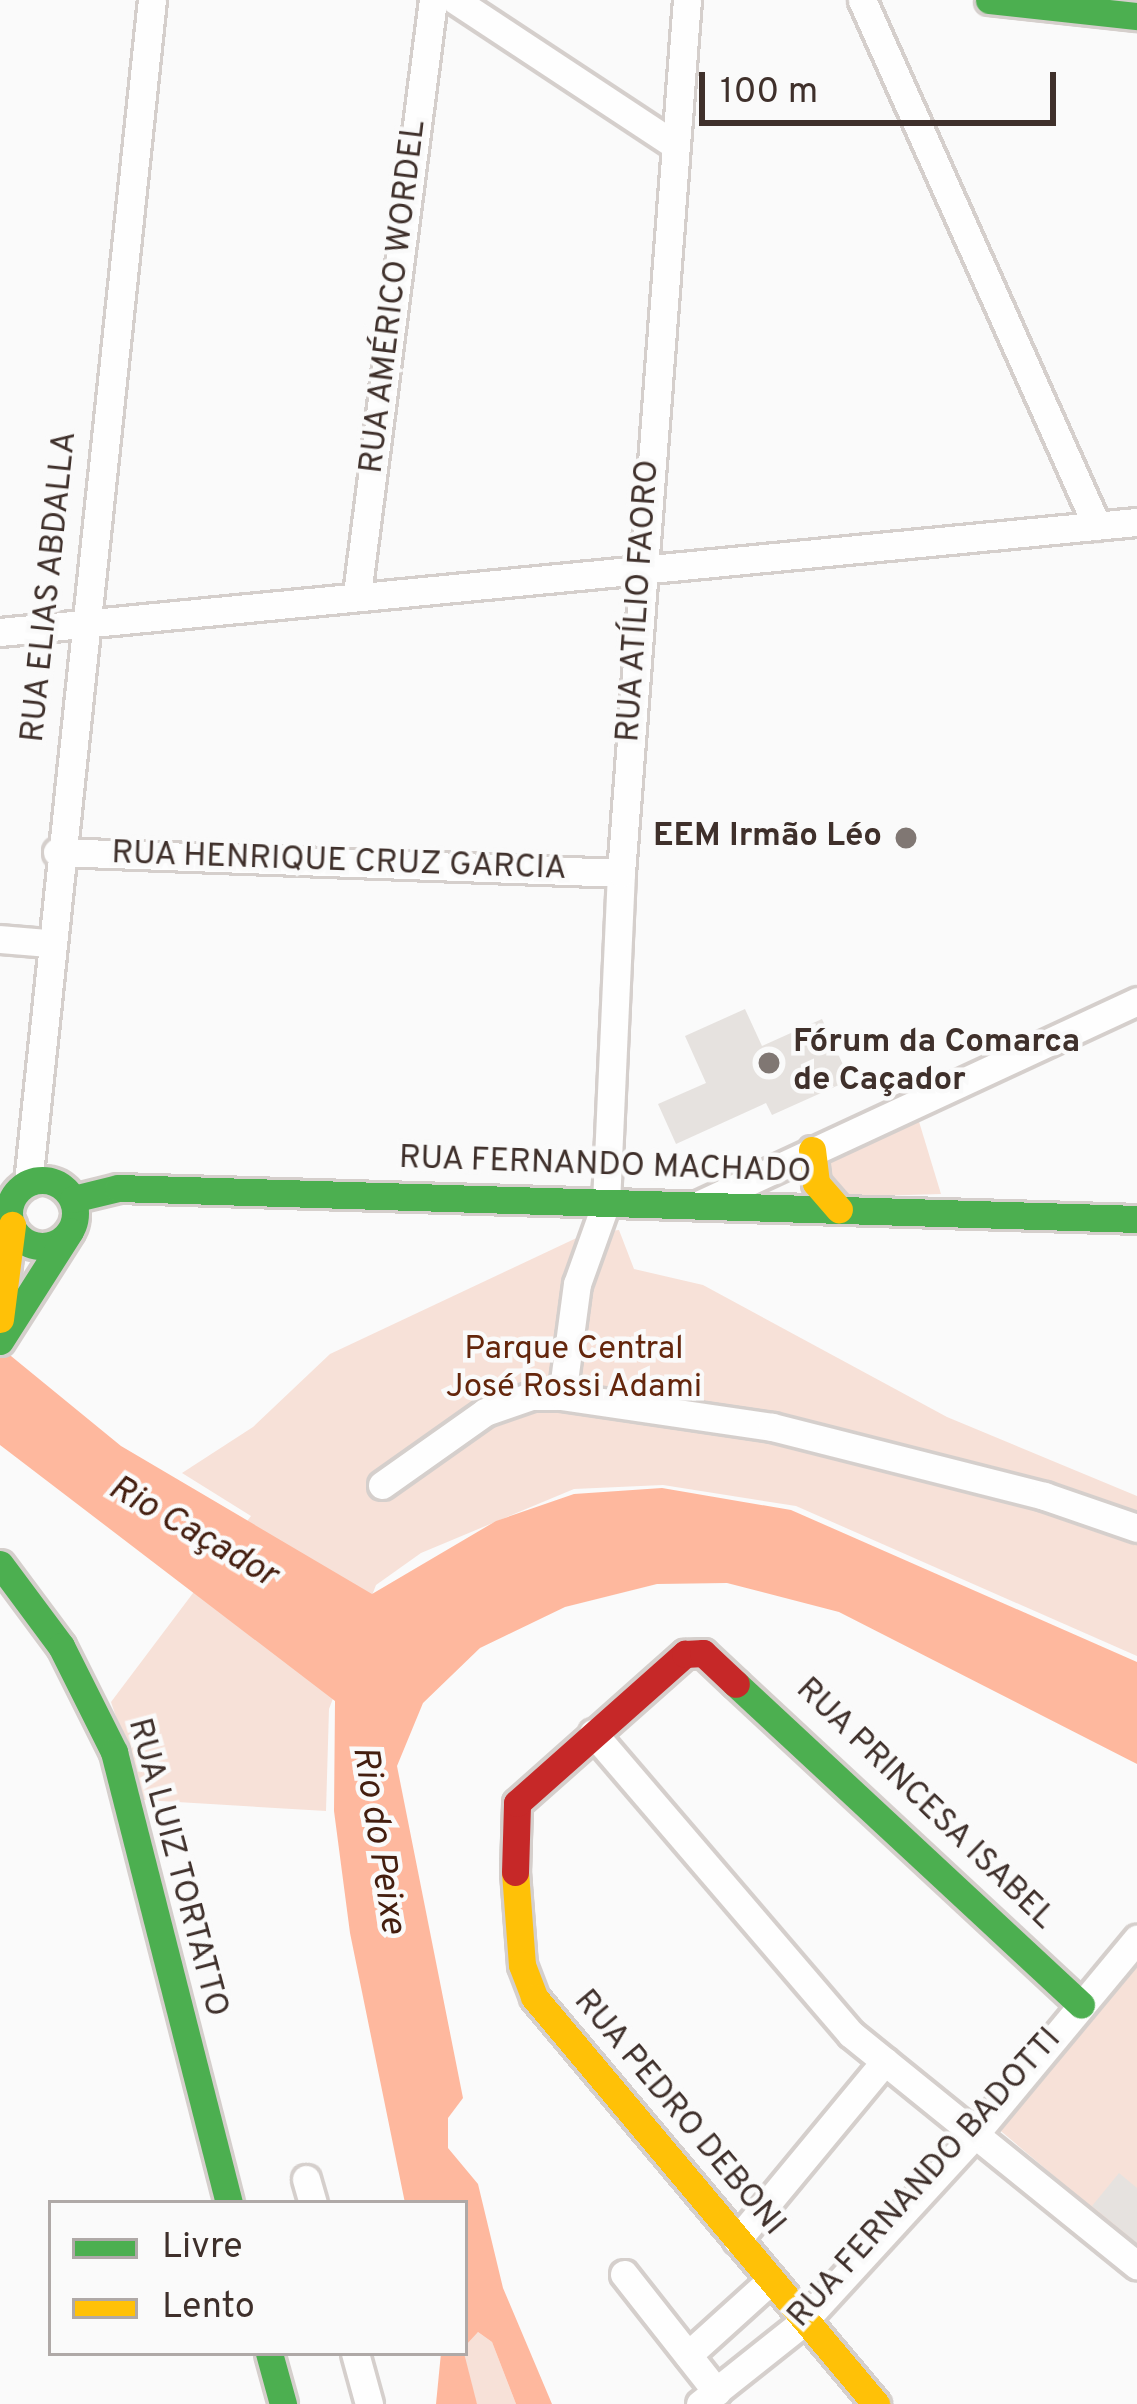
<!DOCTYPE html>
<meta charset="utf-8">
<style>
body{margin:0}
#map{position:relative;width:1137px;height:2404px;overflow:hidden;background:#fafafa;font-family:Overpass,sans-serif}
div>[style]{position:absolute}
.green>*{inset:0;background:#f7e1d8}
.water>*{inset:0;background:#feb89e}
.building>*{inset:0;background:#e6e2df}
.roads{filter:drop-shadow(3px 0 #d5cfcc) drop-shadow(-3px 0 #d5cfcc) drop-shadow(0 3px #d5cfcc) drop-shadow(0 -3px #d5cfcc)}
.street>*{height:27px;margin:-13.5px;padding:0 13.5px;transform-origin:13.5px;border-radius:13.5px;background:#fefefe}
.fast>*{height:27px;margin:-13.5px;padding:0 13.5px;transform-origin:13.5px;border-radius:13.5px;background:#4caf50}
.fast>.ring{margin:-13.5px;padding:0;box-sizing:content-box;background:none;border:27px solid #4caf50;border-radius:50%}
.slow>*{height:27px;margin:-13.5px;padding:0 13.5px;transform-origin:13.5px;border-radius:13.5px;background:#ffc107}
.jam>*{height:27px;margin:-13.5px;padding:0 13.5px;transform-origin:13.5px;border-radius:13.5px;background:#c62828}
.dots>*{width:33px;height:33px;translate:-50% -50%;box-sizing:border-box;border:6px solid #fafafa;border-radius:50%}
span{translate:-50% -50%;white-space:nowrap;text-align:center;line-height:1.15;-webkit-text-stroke:9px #fafafa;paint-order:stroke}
.street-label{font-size:33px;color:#3f302b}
.poi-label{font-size:33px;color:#3f302b;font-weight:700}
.right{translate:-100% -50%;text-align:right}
.left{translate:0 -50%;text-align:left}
.park-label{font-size:33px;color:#64260c}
.water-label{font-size:36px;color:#441e0f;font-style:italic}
.legend{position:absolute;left:48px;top:2200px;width:420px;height:156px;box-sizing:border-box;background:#fafafa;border:3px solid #afa9a7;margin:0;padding:15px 21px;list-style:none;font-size:36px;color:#3f302b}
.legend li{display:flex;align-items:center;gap:24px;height:60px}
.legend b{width:60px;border:3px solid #afa9a7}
.scale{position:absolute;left:699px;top:72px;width:357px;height:54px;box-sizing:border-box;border:6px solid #3f302b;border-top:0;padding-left:15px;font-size:36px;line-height:42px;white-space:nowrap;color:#3f302b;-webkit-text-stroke:9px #fafafa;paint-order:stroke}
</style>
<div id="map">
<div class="green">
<i style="clip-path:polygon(917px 1115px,941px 1194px,844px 1197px,823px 1187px,830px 1152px)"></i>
<i style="clip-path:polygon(619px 1230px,634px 1269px,703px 1285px,947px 1417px,1137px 1496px,1137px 1656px,796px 1506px,663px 1485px,574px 1489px,421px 1553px,376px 1585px,329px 1709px,326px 1811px,144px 1800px,111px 1702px,251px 1516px,182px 1473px,253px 1427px,330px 1354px,585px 1234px)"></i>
<i style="clip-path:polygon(1137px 1963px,1137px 2246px,996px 2127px)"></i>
<i style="clip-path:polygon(478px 2332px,492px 2342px,516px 2404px,477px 2404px,462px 2363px,466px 2338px)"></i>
</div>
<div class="water">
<i style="clip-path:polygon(0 1347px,121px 1446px,372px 1594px,496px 1521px,574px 1494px,662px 1488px,791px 1510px,1137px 1662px,1137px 1764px,839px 1612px,727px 1583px,657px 1584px,565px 1607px,480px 1648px,423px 1703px,397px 1766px,463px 2098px,448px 2118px,448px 2148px,478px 2184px,503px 2288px,552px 2404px,516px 2404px,492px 2342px,478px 2332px,465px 2346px,465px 2203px,405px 2203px,350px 1933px,334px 1811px,335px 1701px,0 1445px)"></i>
<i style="clip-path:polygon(441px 2353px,464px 2353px,477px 2404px,436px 2404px)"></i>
</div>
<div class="building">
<i style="clip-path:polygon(745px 1009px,762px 1046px,822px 1019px,850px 1080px,772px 1115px,766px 1103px,676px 1144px,658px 1104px,706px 1083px,685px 1036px)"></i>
<i style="clip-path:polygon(1119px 2173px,1137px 2188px,1137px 2243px,1092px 2206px)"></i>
</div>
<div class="roads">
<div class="street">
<i style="left:455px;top:0;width:263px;rotate:33.4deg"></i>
<i style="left:862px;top:0;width:576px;rotate:65.93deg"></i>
<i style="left:357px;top:594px;width:599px;rotate:-82.71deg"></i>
<i style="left:0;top:632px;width:1142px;rotate:-5.53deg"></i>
<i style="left:57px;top:852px;width:564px;rotate:2.13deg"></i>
<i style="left:0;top:939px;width:48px;rotate:4.8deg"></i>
<i style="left:28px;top:1183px;width:1189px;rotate:-84.02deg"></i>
<i style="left:700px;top:1204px;width:482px;rotate:-24.9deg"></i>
<i style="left:562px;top:1396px;width:113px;rotate:-82.4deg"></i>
<i style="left:577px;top:1284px;width:86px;rotate:-70.3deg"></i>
<i style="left:606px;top:1203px;width:330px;rotate:-87.4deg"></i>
<i style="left:621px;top:873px;width:875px;rotate:-85.68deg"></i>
<i style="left:382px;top:1485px;width:126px;rotate:-35.3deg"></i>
<i style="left:485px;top:1412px;width:49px;rotate:-19.2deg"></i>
<i style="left:531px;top:1396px;width:31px"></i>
<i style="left:562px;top:1396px;width:212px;rotate:8.4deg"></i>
<i style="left:772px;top:1427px;width:281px;rotate:14.2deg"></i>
<i style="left:1044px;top:1496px;width:98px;rotate:19deg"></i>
<i style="left:593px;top:1733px;width:396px;rotate:49.4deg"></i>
<i style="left:851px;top:2034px;width:368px;rotate:39deg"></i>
<i style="left:306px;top:2179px;width:25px;rotate:74deg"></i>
<i style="left:737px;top:2240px;width:232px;rotate:-50.4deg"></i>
<i style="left:624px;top:2274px;width:150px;rotate:51.8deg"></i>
<i style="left:355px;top:2353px;width:53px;rotate:74.6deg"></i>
<i style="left:688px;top:2355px;width:110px;rotate:-42.1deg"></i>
<i style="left:700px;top:2404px;width:132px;rotate:-38.5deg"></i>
<i style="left:803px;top:2322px;width:255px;rotate:-47.5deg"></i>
<i style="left:975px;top:2134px;width:254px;rotate:-50.3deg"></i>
</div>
<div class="fast">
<i style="left:989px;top:0;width:149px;rotate:6.2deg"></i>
<i class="ring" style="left:9px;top:1180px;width:39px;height:39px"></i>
<i style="left:73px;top:1199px;width:46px;rotate:-13.7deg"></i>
<i style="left:118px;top:1188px;width:1019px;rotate:1.74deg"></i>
<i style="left:0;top:1341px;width:130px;rotate:-57.5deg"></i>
<i style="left:0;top:1564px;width:102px;rotate:53.4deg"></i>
<i style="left:61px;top:1646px;width:119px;rotate:63.4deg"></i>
<i style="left:114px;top:1752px;width:465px;rotate:75.7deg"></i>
<i style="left:736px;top:1684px;width:471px;rotate:42.9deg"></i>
<i style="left:269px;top:2353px;width:53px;rotate:74.6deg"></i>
</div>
<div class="slow">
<i style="left:812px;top:1150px;width:33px;rotate:83deg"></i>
<i style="left:816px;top:1183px;width:35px;rotate:49deg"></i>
<i style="left:0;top:1319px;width:95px;rotate:-82.7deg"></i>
<i style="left:515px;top:1872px;width:93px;rotate:85.7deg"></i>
<i style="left:522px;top:1965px;width:34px;rotate:69deg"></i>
<i style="left:534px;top:1997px;width:532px;rotate:49.96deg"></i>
</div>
<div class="jam">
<i style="left:515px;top:1872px;width:69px;rotate:-88.3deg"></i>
<i style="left:517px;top:1803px;width:225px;rotate:-41.6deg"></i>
<i style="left:685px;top:1654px;width:18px;rotate:-3deg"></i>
<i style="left:703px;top:1653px;width:45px;rotate:43.2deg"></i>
</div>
</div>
<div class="dots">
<i style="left:906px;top:838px;background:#807773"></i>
<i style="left:769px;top:1063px;background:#807773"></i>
</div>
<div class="street-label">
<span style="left:395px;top:297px;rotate:-83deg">RUA AMÉRICO WORDEL</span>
<span style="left:51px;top:587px;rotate:-84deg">RUA ELIAS ABDALLA</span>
<span style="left:640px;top:601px;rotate:-86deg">RUA ATÍLIO FAORO</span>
<span style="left:339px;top:863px;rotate:2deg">RUA HENRIQUE CRUZ GARCIA</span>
<span style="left:605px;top:1167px;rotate:2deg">RUA FERNANDO MACHADO</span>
<span style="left:924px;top:1805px;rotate:44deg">RUA PRINCESA ISABEL</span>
<span style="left:176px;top:1868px;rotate:75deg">RUA LUIZ TORTATTO</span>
<span style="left:678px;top:2114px;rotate:50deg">RUA PEDRO DEBONI</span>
<span style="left:926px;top:2179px;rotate:-48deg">RUA FERNANDO BADOTTI</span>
</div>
<div class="poi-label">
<span class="right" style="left:882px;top:838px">EEM Irmão Léo</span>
<span class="left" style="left:793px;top:1063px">Fórum da Comarca<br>de Caçador</span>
</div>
<div class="park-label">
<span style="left:574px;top:1370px">Parque Central<br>José Rossi Adami</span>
</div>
<div class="water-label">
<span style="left:192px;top:1533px;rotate:30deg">Rio Caçador</span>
<span style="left:377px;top:1840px;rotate:81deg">Rio do Peixe</span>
</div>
<ul class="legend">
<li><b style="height:15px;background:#4caf50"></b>Livre</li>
<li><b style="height:15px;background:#ffc107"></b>Lento</li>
</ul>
<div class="scale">100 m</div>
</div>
